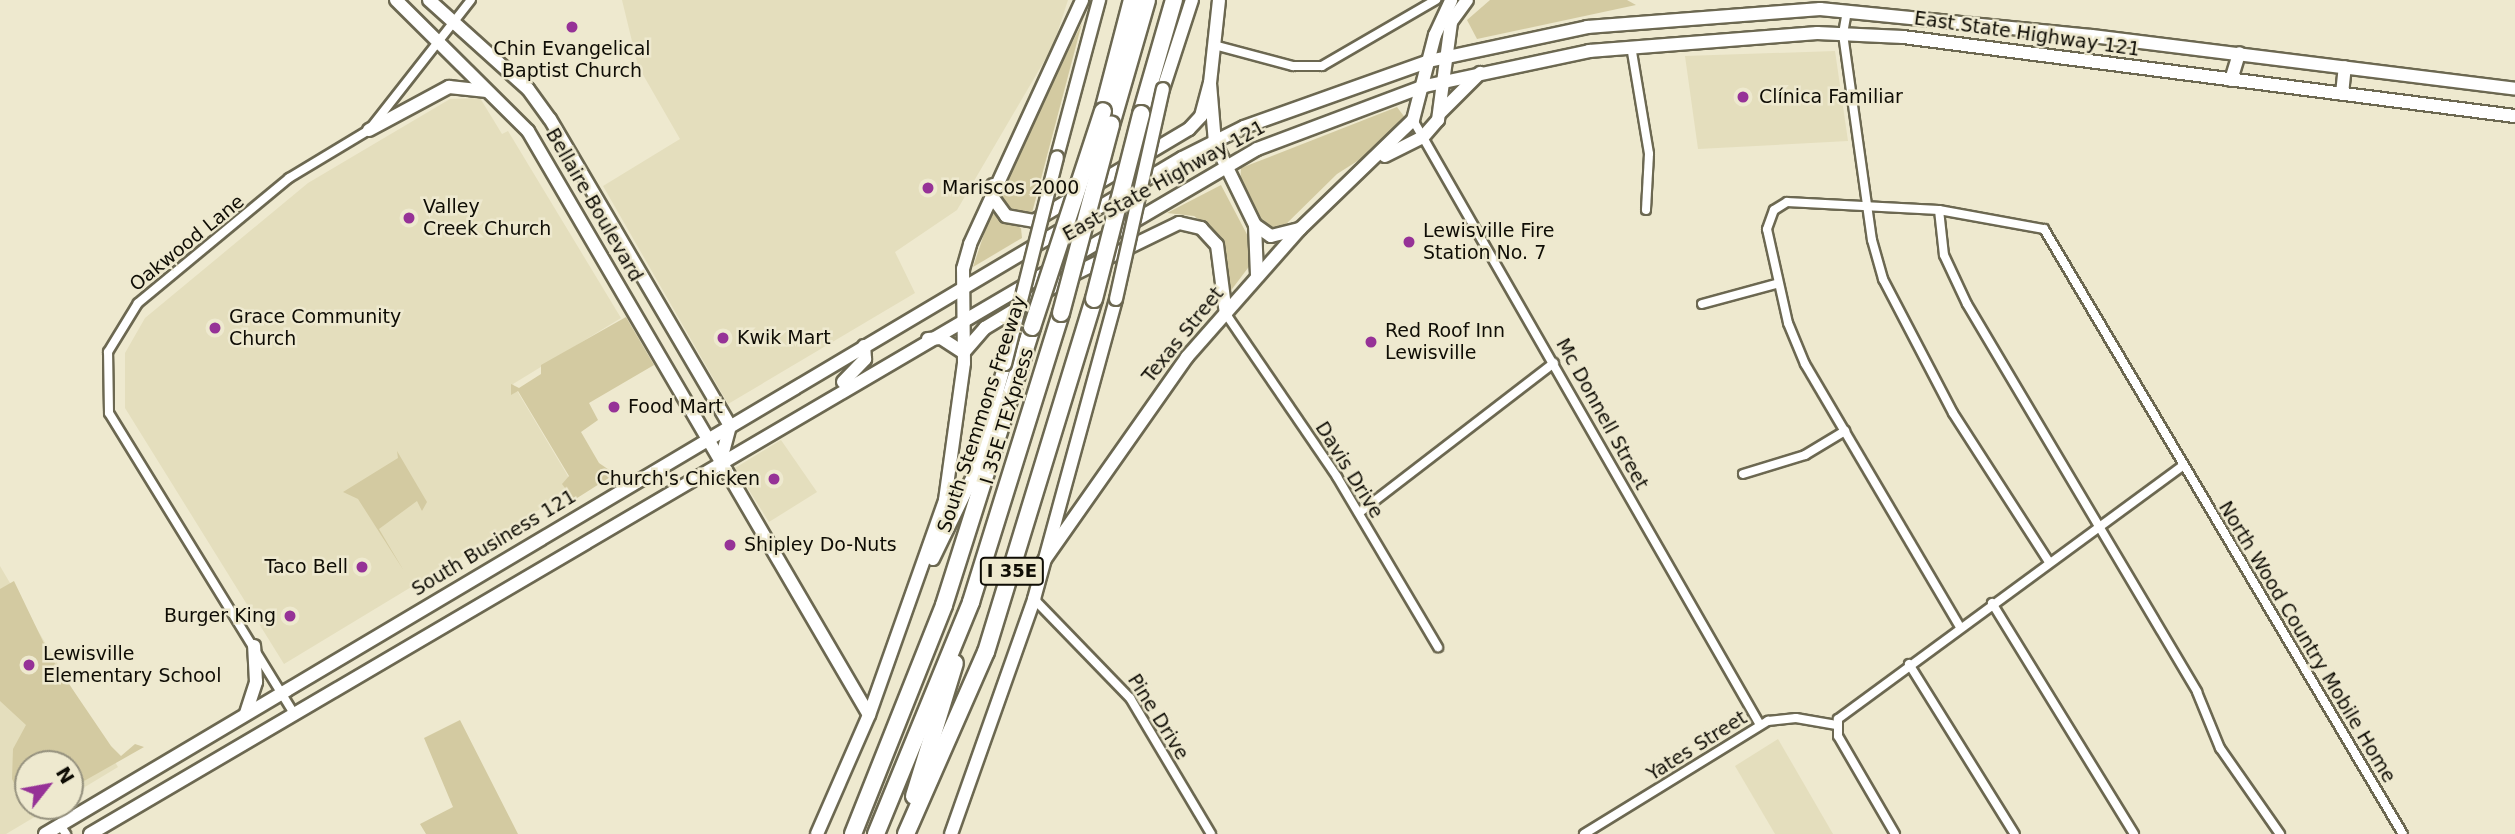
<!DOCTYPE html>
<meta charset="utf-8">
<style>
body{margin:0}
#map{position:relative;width:2515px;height:834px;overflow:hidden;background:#eee9cf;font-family:"DejaVu Sans",sans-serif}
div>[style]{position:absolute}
.built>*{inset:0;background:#e4debd}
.green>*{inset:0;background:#d3caa1}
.roads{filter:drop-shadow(2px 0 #6c6851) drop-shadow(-2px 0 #6c6851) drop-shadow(0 2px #6c6851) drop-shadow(0 -2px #6c6851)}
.street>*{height:8px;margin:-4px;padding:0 4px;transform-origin:4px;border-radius:4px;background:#fff}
.secondary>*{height:12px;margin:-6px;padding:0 6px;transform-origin:6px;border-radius:6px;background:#fff}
.primary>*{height:12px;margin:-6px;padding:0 6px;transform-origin:6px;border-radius:6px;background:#fff}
.highway>*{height:16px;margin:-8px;padding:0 8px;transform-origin:8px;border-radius:8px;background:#fff}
.bridges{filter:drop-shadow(2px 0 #6c6851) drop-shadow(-2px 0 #6c6851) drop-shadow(0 2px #6c6851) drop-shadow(0 -2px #6c6851)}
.secondary-bridge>*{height:12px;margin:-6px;padding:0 6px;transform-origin:6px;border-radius:6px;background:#fff}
.highway-bridge>*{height:16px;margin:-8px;padding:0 8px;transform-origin:8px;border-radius:8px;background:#fff}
.dots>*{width:19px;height:19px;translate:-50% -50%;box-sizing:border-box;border:4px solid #eee9cf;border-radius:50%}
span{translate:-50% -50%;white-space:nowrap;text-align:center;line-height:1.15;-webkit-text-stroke:5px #eee9cf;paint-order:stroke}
.shield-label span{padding:2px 5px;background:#eee9cf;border:2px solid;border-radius:5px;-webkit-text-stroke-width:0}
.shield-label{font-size:18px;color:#0f0d05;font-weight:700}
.street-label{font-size:19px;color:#0f0d05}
.poi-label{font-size:19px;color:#0f0d05}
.left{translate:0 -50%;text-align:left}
.right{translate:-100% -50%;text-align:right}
.north{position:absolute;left:14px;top:750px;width:70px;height:70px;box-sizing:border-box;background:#eee9cf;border:2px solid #95917e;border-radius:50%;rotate:59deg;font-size:19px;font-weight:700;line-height:28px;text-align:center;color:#0f0d05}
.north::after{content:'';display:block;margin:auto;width:24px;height:32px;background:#963297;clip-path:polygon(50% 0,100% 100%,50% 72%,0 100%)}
</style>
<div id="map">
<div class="built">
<i style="clip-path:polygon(622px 0,1068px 0,1053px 46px,957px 210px,895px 252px,915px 293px,728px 404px,603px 186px,680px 139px,638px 66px)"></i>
<i style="clip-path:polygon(1835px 51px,1848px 141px,1698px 149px,1685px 56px)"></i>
<i style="clip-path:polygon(480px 98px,502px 134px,508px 131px,621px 318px,513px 384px,575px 488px,284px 664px,125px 408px,125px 353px,145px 318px,308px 183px,450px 99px)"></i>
<i style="clip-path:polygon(781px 440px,817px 492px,769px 522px,735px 468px)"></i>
<i style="clip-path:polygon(0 566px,118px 767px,70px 796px,70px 764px,28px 764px,28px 806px,53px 806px,6px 834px,0 834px)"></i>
<i style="clip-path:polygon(1778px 739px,1833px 834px,1775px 834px,1735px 766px)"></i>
</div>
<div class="green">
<i style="clip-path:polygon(1490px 0,1627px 0,1636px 5px,1477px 39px,1467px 20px)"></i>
<i style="clip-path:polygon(1082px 23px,1032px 213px,1019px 216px,1005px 210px,997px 195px)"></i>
<i style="clip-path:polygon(1397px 107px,1406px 119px,1389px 141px,1337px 174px,1279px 231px,1265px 229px,1240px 190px,1241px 168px)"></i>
<i style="clip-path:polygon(1221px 185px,1251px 242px,1251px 264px,1229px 293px,1213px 230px,1194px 216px,1167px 213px)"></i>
<i style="clip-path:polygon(991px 213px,1021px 228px,1022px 238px,973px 267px)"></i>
<i style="clip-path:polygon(626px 317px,654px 365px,589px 403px,598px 420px,581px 432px,599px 463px,615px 474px,574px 500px,562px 484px,569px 476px,518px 391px,511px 395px,511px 384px,519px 388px,541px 374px,541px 365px)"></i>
<i style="clip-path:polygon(397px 451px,427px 502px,422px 511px,417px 501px,379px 529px,404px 571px,358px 499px,343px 492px,398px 458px)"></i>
<i style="clip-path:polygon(14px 581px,50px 656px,111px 746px,121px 756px,135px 744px,144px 747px,70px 789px,70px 764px,28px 764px,28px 806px,36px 806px,29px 812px,12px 779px,13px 749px,26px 725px,0 701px,0 589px)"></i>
<i style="clip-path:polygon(460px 720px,518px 834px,426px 834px,420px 824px,453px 807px,424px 738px)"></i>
</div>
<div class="roads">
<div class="street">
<i style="left:1847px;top:11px;width:23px;rotate:100deg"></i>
<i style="left:1843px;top:34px;width:208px;rotate:82deg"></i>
<i style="left:1872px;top:240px;width:41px;rotate:74.2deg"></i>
<i style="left:1883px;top:279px;width:151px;rotate:62.4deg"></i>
<i style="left:1953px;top:413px;width:177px;rotate:57.2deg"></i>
<i style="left:1214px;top:45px;width:82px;rotate:14.9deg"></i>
<i style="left:1293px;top:66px;width:29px"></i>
<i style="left:1322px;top:66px;width:132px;rotate:-30.1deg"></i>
<i style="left:1631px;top:46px;width:109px;rotate:80.5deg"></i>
<i style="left:1649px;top:154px;width:56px;rotate:93.1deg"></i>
<i style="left:1413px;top:120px;width:697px;rotate:60.16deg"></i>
<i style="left:1939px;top:210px;width:45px;rotate:83.7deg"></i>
<i style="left:1944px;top:255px;width:54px;rotate:64.9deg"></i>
<i style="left:1967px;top:304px;width:451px;rotate:59.3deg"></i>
<i style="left:2197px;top:692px;width:61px;rotate:67.7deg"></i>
<i style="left:2220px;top:748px;width:105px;rotate:55.1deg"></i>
<i style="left:1702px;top:304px;width:77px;rotate:-15.1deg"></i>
<i style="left:1226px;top:314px;width:197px;rotate:55.7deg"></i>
<i style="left:1337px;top:477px;width:198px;rotate:59.3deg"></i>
<i style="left:1743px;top:474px;width:65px;rotate:-17deg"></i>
<i style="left:1805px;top:455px;width:47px;rotate:-31deg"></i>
<i style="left:1359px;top:513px;width:246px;rotate:-37.6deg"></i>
<i style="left:1034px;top:599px;width:138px;rotate:45.9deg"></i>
<i style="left:1130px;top:698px;width:158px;rotate:59.2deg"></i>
<i style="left:1992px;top:603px;width:271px;rotate:58.4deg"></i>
<i style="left:1960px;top:627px;width:305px;rotate:-120.5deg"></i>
<i style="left:1805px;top:364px;width:44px;rotate:-112.5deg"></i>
<i style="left:1788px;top:323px;width:96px;rotate:-102.6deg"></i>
<i style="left:1767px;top:229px;width:20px;rotate:-70deg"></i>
<i style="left:1774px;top:210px;width:15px;rotate:-32deg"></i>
<i style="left:1787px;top:202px;width:152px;rotate:3deg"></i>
<i style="left:1939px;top:210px;width:107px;rotate:10.3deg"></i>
<i style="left:2044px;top:229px;width:703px;rotate:59.32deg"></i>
<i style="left:1909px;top:664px;width:200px;rotate:58.1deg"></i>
<i style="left:293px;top:712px;width:351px;rotate:-121.6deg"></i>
<i style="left:109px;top:413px;width:61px;rotate:-90.9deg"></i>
<i style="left:108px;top:352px;width:57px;rotate:-58.5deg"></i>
<i style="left:138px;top:303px;width:196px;rotate:-39.6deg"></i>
<i style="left:289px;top:178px;width:93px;rotate:-31deg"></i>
<i style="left:369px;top:130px;width:165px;rotate:-51.9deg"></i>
<i style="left:60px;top:825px;width:11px;rotate:56deg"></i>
<i style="left:1584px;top:834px;width:216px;rotate:-31.6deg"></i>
<i style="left:1768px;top:721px;width:28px;rotate:-6deg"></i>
<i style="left:1796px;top:718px;width:41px;rotate:9.9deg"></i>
<i style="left:1895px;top:834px;width:113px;rotate:-120.2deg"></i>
<i style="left:1838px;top:736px;width:17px;rotate:-90deg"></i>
<i style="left:1838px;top:719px;width:428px;rotate:-36.3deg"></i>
</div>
<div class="secondary">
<i style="left:396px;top:0;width:186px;rotate:44.8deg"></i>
<i style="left:528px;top:131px;width:676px;rotate:59.72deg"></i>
<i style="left:429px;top:0;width:133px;rotate:42deg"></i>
<i style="left:528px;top:89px;width:37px;rotate:54deg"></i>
<i style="left:550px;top:119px;width:356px;rotate:59.6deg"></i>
<i style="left:730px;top:426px;width:34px;rotate:105deg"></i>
<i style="left:1163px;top:89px;width:94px;rotate:-72deg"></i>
<i style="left:369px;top:130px;width:91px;rotate:-28.3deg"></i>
<i style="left:449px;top:87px;width:38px;rotate:6deg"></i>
<i style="left:1215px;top:143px;width:60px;rotate:-94.8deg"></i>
<i style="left:1210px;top:83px;width:83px;rotate:-83.8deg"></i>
<i style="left:1385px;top:156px;width:42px;rotate:-26.6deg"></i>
<i style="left:1423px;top:137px;width:23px;rotate:-49deg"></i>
<i style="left:1438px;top:120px;width:99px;rotate:-82.4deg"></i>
<i style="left:1451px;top:22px;width:27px;rotate:-54deg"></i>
<i style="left:1057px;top:157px;width:163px;rotate:-75deg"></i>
<i style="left:993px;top:185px;width:13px;rotate:90deg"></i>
<i style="left:993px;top:198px;width:22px;rotate:54deg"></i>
<i style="left:1006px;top:216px;width:28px;rotate:10deg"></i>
<i style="left:1034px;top:221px;width:180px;rotate:-30.7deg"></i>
<i style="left:1189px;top:129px;width:18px;rotate:-47deg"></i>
<i style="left:1201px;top:116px;width:34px;rotate:-75deg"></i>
<i style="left:964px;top:352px;width:32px;rotate:-49deg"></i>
<i style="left:985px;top:328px;width:104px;rotate:-31.2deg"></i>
<i style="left:1074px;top:274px;width:117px;rotate:-25.9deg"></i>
<i style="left:1179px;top:223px;width:23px;rotate:13deg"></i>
<i style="left:1201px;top:228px;width:23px;rotate:47deg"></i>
<i style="left:1217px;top:245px;width:70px;rotate:82.6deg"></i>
<i style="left:933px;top:559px;width:94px;rotate:-64.2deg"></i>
<i style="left:974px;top:474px;width:114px;rotate:-74.3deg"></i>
<i style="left:1043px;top:562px;width:251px;rotate:-54.9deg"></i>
<i style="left:1187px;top:357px;width:171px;rotate:-48.6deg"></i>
<i style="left:1300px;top:229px;width:157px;rotate:-44deg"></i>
<i style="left:1413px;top:120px;width:88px;rotate:-75.5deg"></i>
<i style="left:1435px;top:35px;width:38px;rotate:-65deg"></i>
<i style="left:817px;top:834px;width:130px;rotate:-66.4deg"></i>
<i style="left:869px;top:715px;width:228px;rotate:-70.5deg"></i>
<i style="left:945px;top:500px;width:138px;rotate:-82.1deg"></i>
<i style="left:964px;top:363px;width:94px;rotate:-90.6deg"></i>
<i style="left:963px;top:269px;width:26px;rotate:-74deg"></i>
<i style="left:970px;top:244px;width:268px;rotate:-65.3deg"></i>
<i style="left:951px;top:834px;width:249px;rotate:-70.5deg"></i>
<i style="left:1034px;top:599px;width:311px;rotate:-74.7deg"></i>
</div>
<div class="primary">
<i style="left:2231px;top:80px;width:28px;rotate:-73deg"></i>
<i style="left:2342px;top:94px;width:27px;rotate:-84deg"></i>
<i style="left:1440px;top:113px;width:57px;rotate:-45deg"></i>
<i style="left:1215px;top:143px;width:91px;rotate:64deg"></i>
<i style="left:1255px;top:225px;width:50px;rotate:87.7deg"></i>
<i style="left:1255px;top:225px;width:19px;rotate:35deg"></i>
<i style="left:1271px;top:236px;width:30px;rotate:-14deg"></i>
<i style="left:928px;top:339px;width:13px;rotate:-4deg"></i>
<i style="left:941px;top:338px;width:27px;rotate:33deg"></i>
<i style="left:843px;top:382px;width:32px;rotate:-46deg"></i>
<i style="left:865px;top:359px;width:13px;rotate:-94deg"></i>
<i style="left:246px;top:713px;width:33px;rotate:-72deg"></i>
<i style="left:256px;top:682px;width:36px;rotate:-93deg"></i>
<i style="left:45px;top:834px;width:1323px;rotate:-30.73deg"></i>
<i style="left:1182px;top:158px;width:69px;rotate:-26.6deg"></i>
<i style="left:1244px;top:127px;width:196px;rotate:-19.6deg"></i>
<i style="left:1429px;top:61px;width:162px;rotate:-12.1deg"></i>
<i style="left:1587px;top:27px;width:234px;rotate:-4.4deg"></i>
<i style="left:1820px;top:9px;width:273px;rotate:5.7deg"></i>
<i style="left:2092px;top:36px;width:426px;rotate:7.1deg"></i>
<i style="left:90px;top:834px;width:1353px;rotate:-30.41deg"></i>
<i style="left:1257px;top:149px;width:179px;rotate:-20.6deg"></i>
<i style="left:1425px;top:86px;width:168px;rotate:-12deg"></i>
<i style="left:1589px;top:51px;width:229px;rotate:-4.5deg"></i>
<i style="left:1817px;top:33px;width:86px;rotate:2.7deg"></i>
<i style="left:1903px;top:37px;width:617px;rotate:7.36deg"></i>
</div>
<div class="highway">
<i style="left:1103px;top:111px;width:115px;rotate:-75.4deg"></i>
<i style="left:1141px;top:114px;width:119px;rotate:-73.9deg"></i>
<i style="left:1111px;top:125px;width:130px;rotate:-73.9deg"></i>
<i style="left:914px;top:796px;width:139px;rotate:-72.9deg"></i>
<i style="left:853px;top:834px;width:246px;rotate:-68.3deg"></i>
<i style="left:944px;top:605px;width:292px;rotate:-72.4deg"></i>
<i style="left:876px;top:834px;width:251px;rotate:-67.7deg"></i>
<i style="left:971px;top:602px;width:303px;rotate:-72.7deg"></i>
<i style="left:906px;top:834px;width:199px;rotate:-66.3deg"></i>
<i style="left:986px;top:652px;width:369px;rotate:-73deg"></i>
</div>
</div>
<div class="bridges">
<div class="secondary-bridge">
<i style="left:1116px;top:299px;width:215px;rotate:-77.4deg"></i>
<i style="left:1005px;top:364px;width:213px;rotate:-75.9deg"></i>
</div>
<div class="highway-bridge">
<i style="left:1094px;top:299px;width:191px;rotate:-75.7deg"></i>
<i style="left:1061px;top:313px;width:195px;rotate:-75.1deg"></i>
<i style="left:1032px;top:327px;width:227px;rotate:-71.8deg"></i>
</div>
</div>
<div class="dots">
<i style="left:572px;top:27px;background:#963297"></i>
<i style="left:1743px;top:97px;background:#963297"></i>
<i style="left:928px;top:188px;background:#963297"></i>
<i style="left:409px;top:218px;background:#963297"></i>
<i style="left:1409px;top:242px;background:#963297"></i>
<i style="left:215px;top:328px;background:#963297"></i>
<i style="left:723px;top:338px;background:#963297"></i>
<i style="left:1371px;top:342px;background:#963297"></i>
<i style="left:614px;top:407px;background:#963297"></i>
<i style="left:774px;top:479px;background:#963297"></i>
<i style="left:730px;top:545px;background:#963297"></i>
<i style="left:362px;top:567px;background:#963297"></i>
<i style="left:290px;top:616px;background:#963297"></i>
<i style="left:29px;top:665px;background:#963297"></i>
</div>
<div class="shield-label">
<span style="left:1012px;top:571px">I 35E</span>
</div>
<div class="street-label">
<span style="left:2027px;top:34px;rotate:8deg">East State Highway 121</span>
<span style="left:1164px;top:181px;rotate:-29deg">East State Highway 121</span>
<span style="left:594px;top:205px;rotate:60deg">Bellaire Boulevard</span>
<span style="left:187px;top:243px;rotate:-39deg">Oakwood Lane</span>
<span style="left:1183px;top:335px;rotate:-51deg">Texas Street</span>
<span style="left:982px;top:414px;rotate:-72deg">South Stemmons Freeway</span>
<span style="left:1602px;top:414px;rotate:61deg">Mc Donnell Street</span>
<span style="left:1007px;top:416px;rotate:-73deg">I 35E TEXpress</span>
<span style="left:1349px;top:470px;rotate:58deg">Davis Drive</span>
<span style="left:494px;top:543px;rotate:-31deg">South Business 121</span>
<span style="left:2307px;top:642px;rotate:59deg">North Wood Country Mobile Home</span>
<span style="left:1158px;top:717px;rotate:58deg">Pine Drive</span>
<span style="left:1697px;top:746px;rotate:-32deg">Yates Street</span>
</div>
<div class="poi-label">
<span style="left:572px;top:60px">Chin Evangelical<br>Baptist Church</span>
<span class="left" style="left:1759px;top:97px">Clínica Familiar</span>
<span class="left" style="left:942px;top:188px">Mariscos 2000</span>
<span class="left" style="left:423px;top:218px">Valley<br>Creek Church</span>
<span class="left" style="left:1423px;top:242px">Lewisville Fire<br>Station No. 7</span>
<span class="left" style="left:229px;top:328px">Grace Community<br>Church</span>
<span class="left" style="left:1385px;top:342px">Red Roof Inn<br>Lewisville</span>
<span class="left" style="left:737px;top:338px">Kwik Mart</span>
<span class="left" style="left:628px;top:407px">Food Mart</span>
<span class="right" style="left:760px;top:479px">Church's Chicken</span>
<span class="left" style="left:744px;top:545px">Shipley Do-Nuts</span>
<span class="right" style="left:348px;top:567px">Taco Bell</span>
<span class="right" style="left:276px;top:616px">Burger King</span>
<span class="left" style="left:43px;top:665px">Lewisville<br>Elementary School</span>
</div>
<div class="north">N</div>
</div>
